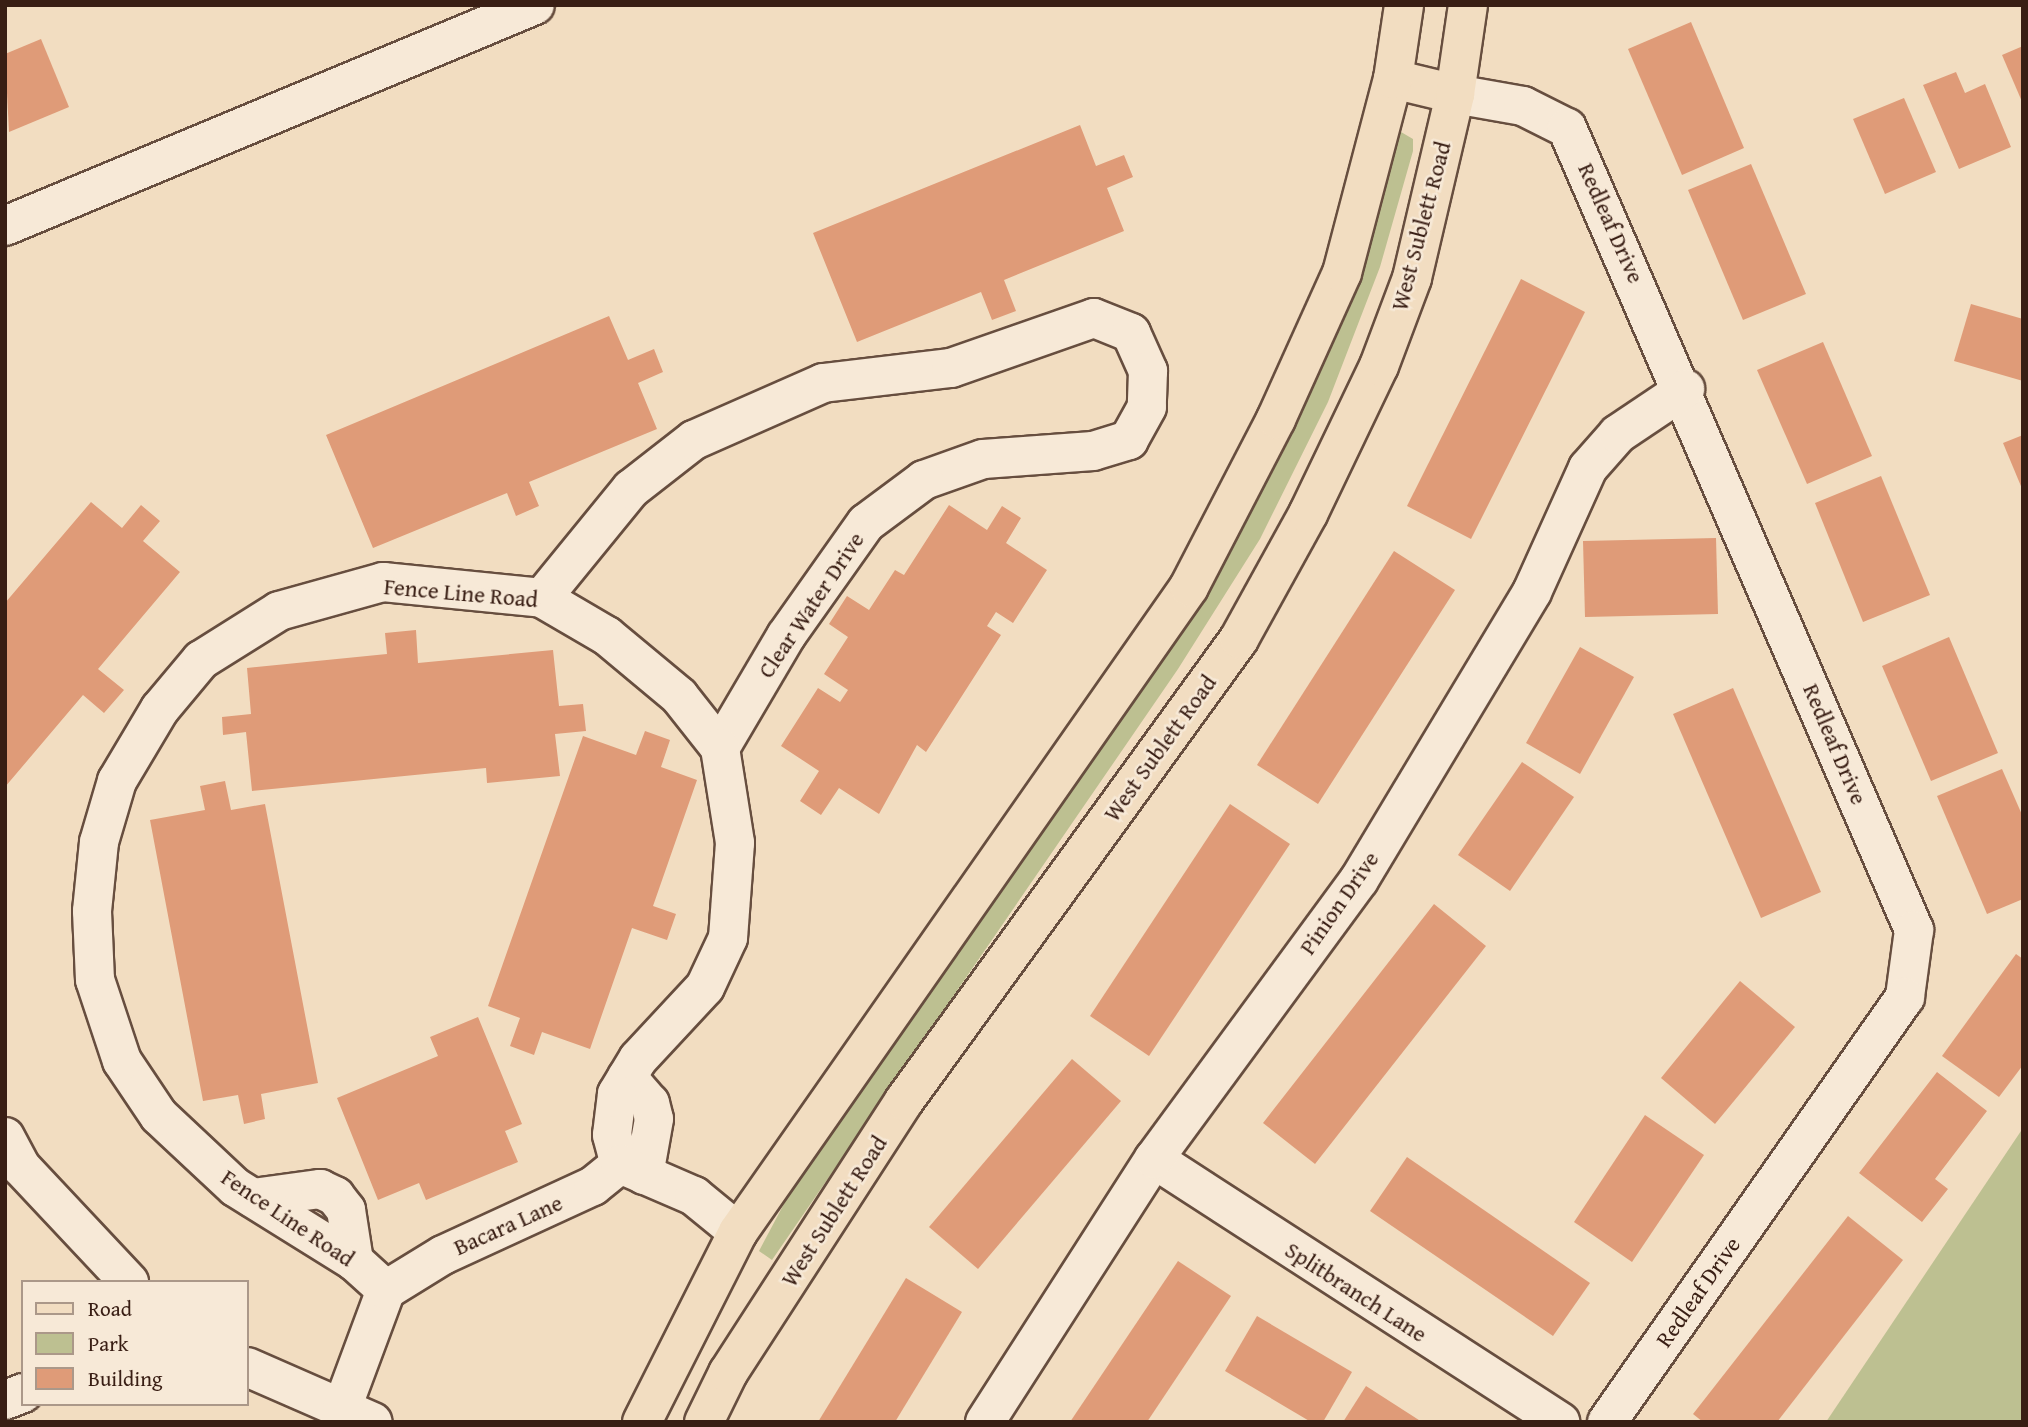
<!DOCTYPE html>
<style>
body{margin:0}
#map{position:relative;width:2028px;height:1427px;overflow:hidden;background:#f2ddc1;font-family:"Gentium Book Plus",serif}
div>[style]{position:absolute}
.green>*{inset:0;background:#bdc091}
.building>*{inset:0;background:#df9b78}
.roads{filter:drop-shadow(2px 0 #674e3f) drop-shadow(-2px 0 #674e3f) drop-shadow(0 2px #674e3f) drop-shadow(0 -2px #674e3f)}
.minor>*{height:38px;margin:-19px;padding:0 19px;transform-origin:19px;border-radius:19px;background:#f7e9d7}
.major>*{height:38px;margin:-19px;padding:0 19px;transform-origin:19px;border-radius:19px;background:#f2ddc1}
span{translate:-50% -50%;white-space:nowrap;text-align:center;line-height:1.15;-webkit-text-stroke:5px #f7e9d7;paint-order:stroke}
.street-label{font-size:23px;color:#391e14}
.frame{position:absolute;inset:0;border:7px solid #391e14;pointer-events:none}
.legend{position:absolute;left:21px;top:1280px;width:228px;height:126px;box-sizing:border-box;background:#f7e9d7;border:2px solid #ab9889;margin:0;padding:9px 12px;list-style:none;font-size:21px;color:#391e14}
.legend li{display:flex;align-items:center;gap:14px;height:35px}
.legend b{width:35px;border:2px solid #ab9889}
</style>
<div id="map">
<div class="green">
<i style="clip-path:polygon(1401px 132px,1413px 139px,1413px 151px,1380px 267px,1328px 402px,1260px 539px,1178px 669px,772px 1260px,759px 1251px,810px 1155px,1154px 652px,1391px 139px)"></i>
<i style="clip-path:polygon(2023px 1128px,2023px 1422px,1826px 1422px)"></i>
</div>
<div class="building">
<i style="clip-path:polygon(1691px 22px,1744px 148px,1682px 175px,1628px 49px)"></i>
<i style="clip-path:polygon(41px 39px,69px 107px,9px 132px,5px 54px)"></i>
<i style="clip-path:polygon(2023px 46px,2023px 104px,2002px 55px)"></i>
<i style="clip-path:polygon(1956px 72px,1965px 93px,1985px 84px,2011px 147px,1959px 169px,1923px 85px)"></i>
<i style="clip-path:polygon(1904px 98px,1936px 172px,1885px 194px,1853px 119px)"></i>
<i style="clip-path:polygon(1080px 125px,1096px 166px,1124px 155px,1133px 177px,1107px 188px,1124px 231px,1004px 280px,1016px 311px,992px 320px,981px 292px,857px 342px,813px 233px)"></i>
<i style="clip-path:polygon(1751px 164px,1806px 294px,1743px 320px,1688px 190px)"></i>
<i style="clip-path:polygon(1521px 279px,1585px 312px,1471px 539px,1407px 506px)"></i>
<i style="clip-path:polygon(1971px 304px,2023px 319px,2023px 381px,1954px 361px)"></i>
<i style="clip-path:polygon(609px 316px,628px 360px,654px 349px,663px 372px,638px 383px,657px 429px,529px 482px,539px 506px,516px 516px,507px 493px,373px 548px,326px 435px)"></i>
<i style="clip-path:polygon(1823px 342px,1872px 456px,1807px 484px,1757px 370px)"></i>
<i style="clip-path:polygon(2023px 435px,2023px 491px,2003px 443px)"></i>
<i style="clip-path:polygon(1881px 476px,1930px 595px,1863px 622px,1815px 503px)"></i>
<i style="clip-path:polygon(91px 502px,122px 528px,141px 505px,160px 521px,143px 541px,180px 572px,98px 669px,124px 690px,104px 713px,83px 695px,5px 787px,5px 603px)"></i>
<i style="clip-path:polygon(949px 505px,987px 530px,1002px 506px,1021px 518px,1006px 543px,1047px 570px,1013px 623px,996px 612px,987px 626px,1001px 635px,926px 752px,917px 745px,879px 814px,839px 788px,821px 815px,800px 801px,819px 771px,781px 746px,818px 688px,840px 702px,848px 690px,824px 674px,848px 637px,829px 624px,847px 596px,869px 610px,895px 570px,904px 575px)"></i>
<i style="clip-path:polygon(1716px 538px,1718px 614px,1585px 617px,1583px 541px)"></i>
<i style="clip-path:polygon(1394px 551px,1455px 590px,1318px 804px,1257px 765px)"></i>
<i style="clip-path:polygon(416px 630px,418px 663px,553px 650px,559px 706px,583px 704px,586px 731px,555px 734px,560px 776px,487px 783px,486px 768px,252px 791px,246px 732px,223px 735px,222px 717px,251px 714px,247px 668px,387px 654px,385px 633px)"></i>
<i style="clip-path:polygon(1949px 637px,1998px 753px,1931px 781px,1882px 666px)"></i>
<i style="clip-path:polygon(1580px 647px,1634px 677px,1580px 774px,1526px 743px)"></i>
<i style="clip-path:polygon(1733px 688px,1821px 892px,1761px 918px,1673px 714px)"></i>
<i style="clip-path:polygon(645px 731px,670px 740px,661px 767px,697px 780px,653px 906px,676px 914px,667px 940px,632px 928px,590px 1049px,542px 1032px,534px 1055px,510px 1046px,520px 1018px,488px 1006px,583px 736px,636px 755px)"></i>
<i style="clip-path:polygon(1522px 762px,1574px 797px,1510px 891px,1458px 855px)"></i>
<i style="clip-path:polygon(2002px 769px,2023px 817px,2023px 899px,1987px 914px,1937px 796px)"></i>
<i style="clip-path:polygon(225px 781px,231px 810px,265px 804px,318px 1083px,261px 1094px,265px 1119px,244px 1124px,238px 1095px,203px 1101px,150px 820px,205px 810px,200px 786px)"></i>
<i style="clip-path:polygon(1230px 804px,1290px 844px,1149px 1056px,1090px 1016px)"></i>
<i style="clip-path:polygon(1434px 904px,1486px 946px,1315px 1164px,1263px 1123px)"></i>
<i style="clip-path:polygon(2016px 954px,2023px 959px,2023px 1065px,1999px 1097px,1942px 1056px)"></i>
<i style="clip-path:polygon(1740px 981px,1795px 1027px,1715px 1124px,1661px 1078px)"></i>
<i style="clip-path:polygon(478px 1017px,522px 1124px,505px 1131px,518px 1162px,426px 1200px,419px 1183px,378px 1200px,337px 1098px,438px 1056px,430px 1037px)"></i>
<i style="clip-path:polygon(1072px 1059px,1121px 1101px,978px 1269px,929px 1227px)"></i>
<i style="clip-path:polygon(1937px 1072px,1987px 1111px,1935px 1179px,1948px 1189px,1922px 1222px,1859px 1173px)"></i>
<i style="clip-path:polygon(1645px 1115px,1704px 1155px,1632px 1262px,1574px 1222px)"></i>
<i style="clip-path:polygon(1407px 1157px,1590px 1283px,1553px 1336px,1370px 1211px)"></i>
<i style="clip-path:polygon(1848px 1216px,1903px 1260px,1777px 1422px,1703px 1422px,1693px 1414px)"></i>
<i style="clip-path:polygon(1178px 1261px,1231px 1296px,1147px 1422px,1070px 1422px)"></i>
<i style="clip-path:polygon(906px 1278px,962px 1312px,895px 1422px,818px 1422px)"></i>
<i style="clip-path:polygon(1257px 1316px,1352px 1372px,1323px 1422px,1311px 1422px,1225px 1371px)"></i>
<i style="clip-path:polygon(1366px 1386px,1422px 1422px,1343px 1422px)"></i>
</div>
<div class="roads">
<div class="minor">
<i style="left:1455px;top:94px;width:69px;rotate:10deg"></i>
<i style="left:1523px;top:106px;width:49px;rotate:26.6deg"></i>
<i style="left:1567px;top:128px;width:874px;rotate:66.6deg"></i>
<i style="left:1914px;top:930px;width:68px;rotate:97.7deg"></i>
<i style="left:1905px;top:997px;width:519px;rotate:125.04deg"></i>
<i style="left:5px;top:226px;width:574px;rotate:-22.64deg"></i>
<i style="left:542px;top:598px;width:141px;rotate:-50.8deg"></i>
<i style="left:631px;top:489px;width:80px;rotate:-37.9deg"></i>
<i style="left:694px;top:440px;width:141px;rotate:-23.8deg"></i>
<i style="left:823px;top:383px;width:129px;rotate:-6.7deg"></i>
<i style="left:951px;top:368px;width:151px;rotate:-19.3deg"></i>
<i style="left:1094px;top:318px;width:40px;rotate:22deg"></i>
<i style="left:1131px;top:333px;width:42px;rotate:65.9deg"></i>
<i style="left:1148px;top:371px;width:36px;rotate:92deg"></i>
<i style="left:1147px;top:407px;width:38px;rotate:119deg"></i>
<i style="left:1129px;top:440px;width:38px;rotate:163deg"></i>
<i style="left:1093px;top:451px;width:110px;rotate:175.8deg"></i>
<i style="left:983px;top:459px;width:63px;rotate:160.4deg"></i>
<i style="left:924px;top:480px;width:72px;rotate:143.4deg"></i>
<i style="left:866px;top:523px;width:138px;rotate:125.3deg"></i>
<i style="left:786px;top:636px;width:130px;rotate:120.5deg"></i>
<i style="left:627px;top:1077px;width:35px;rotate:49deg"></i>
<i style="left:650px;top:1103px;width:16px;rotate:76deg"></i>
<i style="left:654px;top:1119px;width:57px;rotate:100.1deg"></i>
<i style="left:5px;top:1137px;width:34px;rotate:62deg"></i>
<i style="left:21px;top:1167px;width:158px;rotate:46.8deg"></i>
<i style="left:1154px;top:1159px;width:484px;rotate:32.9deg"></i>
<i style="left:253px;top:1198px;width:68px;rotate:-7.7deg"></i>
<i style="left:320px;top:1189px;width:17px;rotate:25deg"></i>
<i style="left:335px;top:1196px;width:18px;rotate:52deg"></i>
<i style="left:346px;top:1210px;width:52px;rotate:81.1deg"></i>
<i style="left:386px;top:1290px;width:43px;rotate:-137.8deg"></i>
<i style="left:354px;top:1261px;width:140px;rotate:-148.1deg"></i>
<i style="left:235px;top:1187px;width:104px;rotate:-136.9deg"></i>
<i style="left:159px;top:1116px;width:66px;rotate:-123.9deg"></i>
<i style="left:122px;top:1061px;width:85px;rotate:-108.4deg"></i>
<i style="left:95px;top:980px;width:69px;rotate:-92.5deg"></i>
<i style="left:92px;top:911px;width:69px;rotate:-84.2deg"></i>
<i style="left:99px;top:842px;width:64px;rotate:-73.6deg"></i>
<i style="left:117px;top:781px;width:84px;rotate:-59.2deg"></i>
<i style="left:160px;top:709px;width:64px;rotate:-50.1deg"></i>
<i style="left:201px;top:660px;width:92px;rotate:-32.1deg"></i>
<i style="left:279px;top:611px;width:108px;rotate:-15.6deg"></i>
<i style="left:383px;top:582px;width:160px;rotate:5.7deg"></i>
<i style="left:542px;top:598px;width:75px;rotate:30.3deg"></i>
<i style="left:607px;top:636px;width:94px;rotate:39.8deg"></i>
<i style="left:679px;top:696px;width:66px;rotate:51.7deg"></i>
<i style="left:720px;top:748px;width:96px;rotate:81deg"></i>
<i style="left:735px;top:843px;width:95px;rotate:94.2deg"></i>
<i style="left:728px;top:938px;width:54px;rotate:115.1deg"></i>
<i style="left:705px;top:987px;width:98px;rotate:132.9deg"></i>
<i style="left:638px;top:1059px;width:41px;rotate:121deg"></i>
<i style="left:617px;top:1094px;width:41px;rotate:97deg"></i>
<i style="left:612px;top:1135px;width:30px;rotate:75deg"></i>
<i style="left:247px;top:1367px;width:137px;rotate:23.6deg"></i>
<i style="left:5px;top:1400px;width:19px;rotate:-21deg"></i>
<i style="left:342px;top:1408px;width:126px;rotate:-69.6deg"></i>
<i style="left:386px;top:1290px;width:67px;rotate:-31.6deg"></i>
<i style="left:443px;top:1255px;width:165px;rotate:-24.7deg"></i>
<i style="left:593px;top:1186px;width:35px;rotate:-39deg"></i>
<i style="left:620px;top:1164px;width:81px;rotate:23.4deg"></i>
<i style="left:694px;top:1196px;width:57px;rotate:39.3deg"></i>
<i style="left:985px;top:1422px;width:313px;rotate:-57.3deg"></i>
<i style="left:1154px;top:1159px;width:346px;rotate:-53.7deg"></i>
<i style="left:1359px;top:880px;width:336px;rotate:-59deg"></i>
<i style="left:1532px;top:592px;width:136px;rotate:-65.7deg"></i>
<i style="left:1588px;top:468px;width:45px;rotate:-48.6deg"></i>
<i style="left:1618px;top:434px;width:81px;rotate:-33.9deg"></i>
</div>
<div class="major">
<i style="left:1393px;top:79px;width:64px;rotate:13.6deg"></i>
<i style="left:642px;top:1422px;width:213px;rotate:-63.2deg"></i>
<i style="left:738px;top:1232px;width:787px;rotate:-55.04deg"></i>
<i style="left:1189px;top:587px;width:189px;rotate:-62.6deg"></i>
<i style="left:1276px;top:419px;width:160px;rotate:-65.7deg"></i>
<i style="left:1342px;top:273px;width:201px;rotate:-75.3deg"></i>
<i style="left:1393px;top:79px;width:75px;rotate:-81.5deg"></i>
<i style="left:704px;top:1422px;width:55px;rotate:-63.9deg"></i>
<i style="left:728px;top:1373px;width:324px;rotate:-57.1deg"></i>
<i style="left:904px;top:1101px;width:571px;rotate:-54.05deg"></i>
<i style="left:1239px;top:639px;width:143px;rotate:-61.1deg"></i>
<i style="left:1308px;top:514px;width:164px;rotate:-64.4deg"></i>
<i style="left:1379px;top:366px;width:94px;rotate:-69.4deg"></i>
<i style="left:1412px;top:278px;width:189px;rotate:-76.8deg"></i>
<i style="left:1455px;top:94px;width:90px;rotate:-81.7deg"></i>
</div>
</div>
<div class="street-label">
<span style="left:1611px;top:223px;rotate:66deg">Redleaf Drive</span>
<span style="left:1421px;top:226px;rotate:-75deg">West Sublett Road</span>
<span style="left:461px;top:593px;rotate:5deg">Fence Line Road</span>
<span style="left:811px;top:605px;rotate:-56deg">Clear Water Drive</span>
<span style="left:1835px;top:744px;rotate:67deg">Redleaf Drive</span>
<span style="left:1160px;top:748px;rotate:-54deg">West Sublett Road</span>
<span style="left:1339px;top:903px;rotate:-55deg">Pinion Drive</span>
<span style="left:834px;top:1211px;rotate:-57deg">West Sublett Road</span>
<span style="left:288px;top:1218px;rotate:34deg">Fence Line Road</span>
<span style="left:508px;top:1225px;rotate:-24deg">Bacara Lane</span>
<span style="left:1356px;top:1292px;rotate:33deg">Splitbranch Lane</span>
<span style="left:1698px;top:1292px;rotate:-55deg">Redleaf Drive</span>
</div>
<div class="frame"></div>
<ul class="legend">
<li><b style="height:9px;background:#f2ddc1"></b>Road</li>
<li><b style="height:19px;background:#bdc091"></b>Park</li>
<li><b style="height:19px;background:#df9b78"></b>Building</li>
</ul>
</div>
